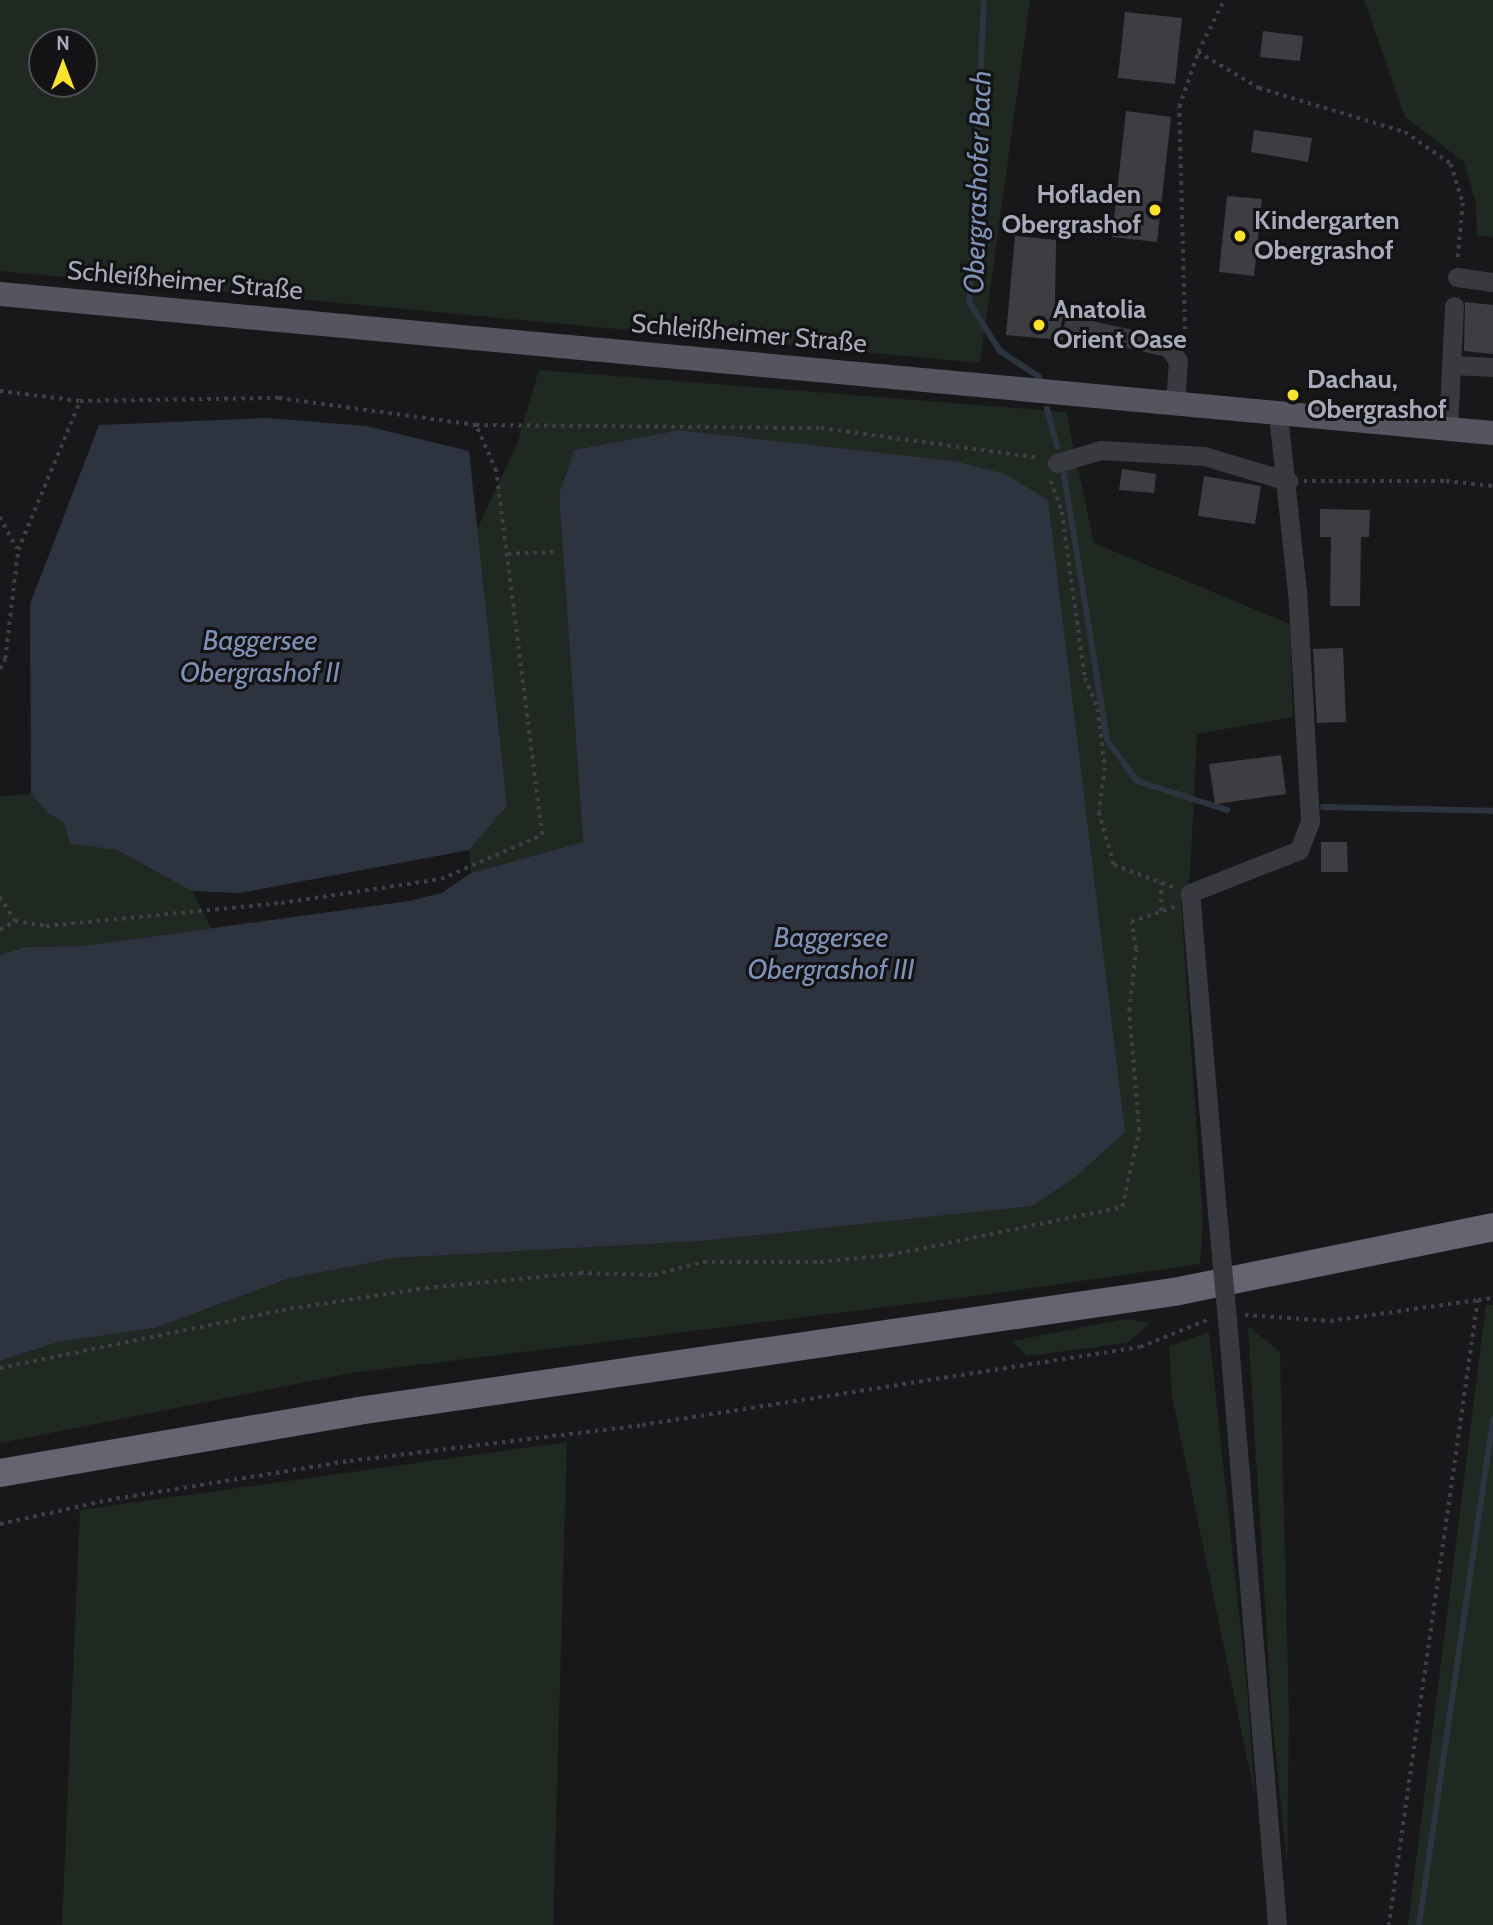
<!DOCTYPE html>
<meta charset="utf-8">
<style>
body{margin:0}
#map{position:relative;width:1493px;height:1925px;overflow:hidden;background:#18181a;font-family:Cabin,sans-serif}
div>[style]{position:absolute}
.green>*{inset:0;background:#1f2922}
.water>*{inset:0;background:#2d333f}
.stream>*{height:6px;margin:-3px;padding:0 3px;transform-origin:3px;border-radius:3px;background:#2d333f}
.building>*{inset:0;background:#3e3d42}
.path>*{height:3.5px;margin-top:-1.75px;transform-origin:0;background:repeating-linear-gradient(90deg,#3f3f47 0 3.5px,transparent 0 8.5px)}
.minor>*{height:19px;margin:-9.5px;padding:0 9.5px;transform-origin:9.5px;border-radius:9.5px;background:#393940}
.major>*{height:24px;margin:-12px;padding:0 12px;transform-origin:12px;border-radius:12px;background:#54555f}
.highway>*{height:28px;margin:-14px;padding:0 14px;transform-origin:14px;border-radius:14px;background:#646571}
.minor-bridge>*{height:19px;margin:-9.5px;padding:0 9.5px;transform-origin:9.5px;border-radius:9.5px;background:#393940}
.dots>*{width:19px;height:19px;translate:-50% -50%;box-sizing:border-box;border:4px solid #131315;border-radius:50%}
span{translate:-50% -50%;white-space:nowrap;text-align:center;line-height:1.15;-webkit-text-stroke:6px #131315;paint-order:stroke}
.poi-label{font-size:26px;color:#a9abbb;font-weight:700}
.right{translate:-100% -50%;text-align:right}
.left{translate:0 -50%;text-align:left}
.street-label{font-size:26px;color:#a9abbb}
.water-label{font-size:28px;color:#7f91b7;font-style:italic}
.north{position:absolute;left:28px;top:28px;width:70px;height:70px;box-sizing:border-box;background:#131315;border:2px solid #4f5057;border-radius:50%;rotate:0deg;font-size:19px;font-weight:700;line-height:28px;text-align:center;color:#a9abbb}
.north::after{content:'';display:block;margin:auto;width:24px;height:32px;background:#fde22e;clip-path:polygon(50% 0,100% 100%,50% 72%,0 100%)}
</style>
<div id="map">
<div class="green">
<i style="clip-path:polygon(evenodd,0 0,1030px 0,980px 363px,0 271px,0 0,42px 42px,84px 42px,84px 84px,42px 84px,42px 42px)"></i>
<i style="clip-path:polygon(1364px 0,1493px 0,1493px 237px,1477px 236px,1476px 204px,1464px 162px,1405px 117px)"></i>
<i style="clip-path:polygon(539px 370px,1066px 412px,1094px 543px,1290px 624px,1293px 717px,1197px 734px,1190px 877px,1181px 903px,1203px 1220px,1200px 1264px,975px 1296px,351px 1373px,0 1443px,0 1361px,58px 1342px,155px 1328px,287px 1279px,396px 1258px,702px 1241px,1032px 1206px,954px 461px,679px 430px,574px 450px,559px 494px,583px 842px,471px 873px,469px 850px,507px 806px,477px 530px,518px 441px)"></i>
<i style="clip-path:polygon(31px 794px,49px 814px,64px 821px,70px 844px,117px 850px,192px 891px,211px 928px,83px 946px,26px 947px,0 955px,0 796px)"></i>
<i style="clip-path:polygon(1486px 1305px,1493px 1305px,1493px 1925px,1408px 1925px)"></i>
<i style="clip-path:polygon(1125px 1319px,1150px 1323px,1127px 1343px,1027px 1356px,1012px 1341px)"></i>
<i style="clip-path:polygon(1248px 1326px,1280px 1352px,1289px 1717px,1287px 1862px,1272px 1718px)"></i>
<i style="clip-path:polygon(1209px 1332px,1248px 1697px,1255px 1797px,1172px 1396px,1169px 1346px)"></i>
<i style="clip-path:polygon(567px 1442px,553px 1925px,62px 1925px,80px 1510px)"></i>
</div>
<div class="water">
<i style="clip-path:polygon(267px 418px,366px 426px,469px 451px,507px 806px,469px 850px,240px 893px,192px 891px,117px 850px,70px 844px,64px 822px,49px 814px,31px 794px,30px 604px,99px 425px)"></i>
<i style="clip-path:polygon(679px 430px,954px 461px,1005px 474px,1048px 500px,1125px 1132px,1074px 1178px,1032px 1206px,702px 1241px,395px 1258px,287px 1279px,155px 1328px,58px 1342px,0 1361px,0 955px,26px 947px,83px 946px,409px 901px,442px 893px,471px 873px,583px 842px,559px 494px,574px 450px)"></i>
</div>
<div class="stream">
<i style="left:984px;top:0;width:302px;rotate:92.8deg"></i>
<i style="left:969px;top:302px;width:58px;rotate:57.7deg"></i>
<i style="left:1000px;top:351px;width:47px;rotate:33.7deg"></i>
<i style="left:1047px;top:409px;width:39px;rotate:75deg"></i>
<i style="left:1064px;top:474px;width:269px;rotate:80.8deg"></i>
<i style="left:1107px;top:740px;width:51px;rotate:53.8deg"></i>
<i style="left:1137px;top:781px;width:95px;rotate:17.9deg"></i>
<i style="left:1323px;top:807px;width:170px;rotate:1.3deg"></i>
<i style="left:1419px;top:1925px;width:511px;rotate:-81.68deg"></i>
</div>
<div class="building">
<i style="clip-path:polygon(1125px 12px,1182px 18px,1175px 84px,1118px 78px)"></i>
<i style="clip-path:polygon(1263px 31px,1303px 36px,1300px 61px,1260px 57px)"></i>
<i style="clip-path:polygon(1126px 111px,1171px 117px,1157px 242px,1112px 237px)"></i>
<i style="clip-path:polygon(1254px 130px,1312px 138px,1308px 162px,1251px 152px)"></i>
<i style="clip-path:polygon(1227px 196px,1262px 199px,1254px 276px,1219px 272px)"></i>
<i style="clip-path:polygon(1015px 236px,1056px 240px,1055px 302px,1067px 303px,1061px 324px,1063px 340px,1006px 335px)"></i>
<i style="clip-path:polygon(1465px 302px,1493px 305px,1493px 354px,1464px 351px)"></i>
<i style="clip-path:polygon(1122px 469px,1156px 474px,1154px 493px,1119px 490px)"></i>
<i style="clip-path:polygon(1204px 476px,1261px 486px,1255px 524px,1198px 516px)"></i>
<i style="clip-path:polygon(1320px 509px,1370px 510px,1369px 537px,1361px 537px,1360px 606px,1330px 606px,1331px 537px,1320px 537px)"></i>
<i style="clip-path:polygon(1343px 648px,1346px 722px,1317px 723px,1313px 649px)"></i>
<i style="clip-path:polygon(1281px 755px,1286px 794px,1215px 804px,1209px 764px)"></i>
<i style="clip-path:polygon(1321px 842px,1347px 842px,1348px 872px,1321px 872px)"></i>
</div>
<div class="path">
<i style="left:1198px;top:52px;width:71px;rotate:30.5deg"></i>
<i style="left:1259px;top:88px;width:152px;rotate:16.8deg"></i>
<i style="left:1405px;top:132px;width:56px;rotate:34.8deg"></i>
<i style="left:1451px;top:164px;width:41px;rotate:72.9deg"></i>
<i style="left:1463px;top:203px;width:55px;rotate:95.2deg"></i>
<i style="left:1185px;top:338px;width:231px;rotate:-91.5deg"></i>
<i style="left:1179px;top:107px;width:58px;rotate:-70.9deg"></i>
<i style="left:1198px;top:52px;width:58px;rotate:-63.4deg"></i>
<i style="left:0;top:391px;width:81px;rotate:7.1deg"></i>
<i style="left:80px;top:401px;width:199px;rotate:-0.9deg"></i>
<i style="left:279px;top:398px;width:199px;rotate:7.8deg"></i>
<i style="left:476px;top:425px;width:345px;rotate:0.5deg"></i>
<i style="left:821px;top:428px;width:220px;rotate:7.8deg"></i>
<i style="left:1051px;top:481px;width:33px;rotate:70deg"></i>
<i style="left:1062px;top:512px;width:168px;rotate:82.1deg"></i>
<i style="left:1085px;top:678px;width:34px;rotate:67deg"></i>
<i style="left:1098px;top:709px;width:59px;rotate:83.2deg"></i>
<i style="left:1105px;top:768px;width:44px;rotate:97.8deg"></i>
<i style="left:1099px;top:812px;width:55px;rotate:74.2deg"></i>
<i style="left:1114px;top:865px;width:65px;rotate:20.7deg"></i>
<i style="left:1304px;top:481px;width:142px"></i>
<i style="left:1446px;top:481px;width:47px;rotate:6.1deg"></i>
<i style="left:0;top:517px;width:36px;rotate:62deg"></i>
<i style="left:508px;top:554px;width:45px;rotate:-2.5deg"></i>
<i style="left:0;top:669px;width:11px;rotate:-63deg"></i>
<i style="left:5px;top:659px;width:110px;rotate:-83.2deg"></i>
<i style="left:18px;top:550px;width:161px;rotate:-67.4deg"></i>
<i style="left:0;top:897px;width:28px;rotate:58deg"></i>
<i style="left:15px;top:921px;width:31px;rotate:9deg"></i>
<i style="left:46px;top:926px;width:236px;rotate:-5.6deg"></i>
<i style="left:281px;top:903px;width:162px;rotate:-8.5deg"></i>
<i style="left:441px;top:879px;width:110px;rotate:-23.5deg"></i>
<i style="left:542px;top:835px;width:367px;rotate:-97.2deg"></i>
<i style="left:496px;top:471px;width:49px;rotate:-114deg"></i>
<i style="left:1161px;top:911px;width:28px;rotate:-90deg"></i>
<i style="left:0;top:930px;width:17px;rotate:-31deg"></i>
<i style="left:1478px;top:1300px;width:15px;rotate:-8deg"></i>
<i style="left:1245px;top:1315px;width:85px;rotate:4deg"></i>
<i style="left:1330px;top:1321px;width:149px;rotate:-8.1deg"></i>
<i style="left:1478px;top:1300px;width:631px;rotate:98.1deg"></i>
<i style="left:0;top:1368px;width:288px;rotate:-11.6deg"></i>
<i style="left:282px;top:1310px;width:146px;rotate:-8.7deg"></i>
<i style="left:426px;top:1288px;width:155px;rotate:-5.6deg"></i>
<i style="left:580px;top:1273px;width:74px;rotate:1.5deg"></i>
<i style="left:654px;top:1275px;width:51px;rotate:-14.9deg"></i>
<i style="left:703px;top:1262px;width:117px"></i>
<i style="left:820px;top:1262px;width:70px;rotate:-5.7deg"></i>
<i style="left:890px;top:1255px;width:237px;rotate:-11.7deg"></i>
<i style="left:1122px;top:1207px;width:78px;rotate:-77.4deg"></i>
<i style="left:1139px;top:1131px;width:120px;rotate:-94.8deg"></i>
<i style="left:1129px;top:1011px;width:62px;rotate:-83.6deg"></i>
<i style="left:1136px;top:949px;width:27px;rotate:-100deg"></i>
<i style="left:1131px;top:922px;width:46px;rotate:-19.2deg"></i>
<i style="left:0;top:1524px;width:111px;rotate:-12.5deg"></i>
<i style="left:108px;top:1500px;width:245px;rotate:-9.2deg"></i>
<i style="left:350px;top:1461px;width:294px;rotate:-7deg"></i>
<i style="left:642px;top:1425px;width:504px;rotate:-8.9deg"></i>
<i style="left:1140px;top:1347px;width:75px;rotate:-21.8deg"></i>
</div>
<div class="minor">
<i style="left:1457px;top:277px;width:36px;rotate:8deg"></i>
<i style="left:1073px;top:326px;width:97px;rotate:12.5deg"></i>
<i style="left:1168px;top:347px;width:17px;rotate:54deg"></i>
<i style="left:1178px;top:361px;width:43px;rotate:94deg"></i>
<i style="left:1451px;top:365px;width:42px;rotate:2.7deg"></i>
<i style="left:1448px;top:429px;width:123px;rotate:-87.2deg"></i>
<i style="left:1057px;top:463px;width:46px;rotate:-16.5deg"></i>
<i style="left:1101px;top:450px;width:103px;rotate:3.3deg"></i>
<i style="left:1204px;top:456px;width:88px;rotate:16.6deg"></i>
<i style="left:1217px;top:1212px;width:320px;rotate:-94.8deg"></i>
<i style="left:1190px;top:893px;width:117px;rotate:-21.5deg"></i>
<i style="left:1299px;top:850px;width:31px;rotate:-69deg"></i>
<i style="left:1310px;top:821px;width:229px;rotate:-93.2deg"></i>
<i style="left:1297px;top:592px;width:179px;rotate:-96.1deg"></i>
<i style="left:1229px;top:1342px;width:585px;rotate:85.29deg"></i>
</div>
<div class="major">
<i style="left:0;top:294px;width:1499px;rotate:5.32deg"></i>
</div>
<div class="highway">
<i style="left:0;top:1473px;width:363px;rotate:-9.8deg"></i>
<i style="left:358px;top:1411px;width:825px;rotate:-8.3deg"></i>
<i style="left:1174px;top:1292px;width:326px;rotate:-11.5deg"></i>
</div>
<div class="minor-bridge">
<i style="left:1217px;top:1212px;width:131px;rotate:84.7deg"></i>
</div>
<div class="dots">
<i style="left:1155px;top:210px;background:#fde22e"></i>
<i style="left:1240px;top:236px;background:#fde22e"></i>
<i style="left:1039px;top:325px;background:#fde22e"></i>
<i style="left:1293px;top:395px;background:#fde22e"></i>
</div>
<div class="poi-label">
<span class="right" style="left:1141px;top:210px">Hofladen<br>Obergrashof</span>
<span class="left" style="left:1254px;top:236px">Kindergarten<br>Obergrashof</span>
<span class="left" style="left:1053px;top:325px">Anatolia<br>Orient Oase</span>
<span class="left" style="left:1307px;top:395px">Dachau,<br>Obergrashof</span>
</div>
<div class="street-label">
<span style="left:185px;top:281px;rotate:5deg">Schleißheimer Straße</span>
<span style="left:749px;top:334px;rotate:5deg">Schleißheimer Straße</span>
</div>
<div class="water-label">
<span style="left:977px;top:182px;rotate:-88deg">Obergrashofer Bach</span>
<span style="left:260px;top:656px">Baggersee<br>Obergrashof II</span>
<span style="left:831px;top:953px">Baggersee<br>Obergrashof III</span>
</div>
<div class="north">N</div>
</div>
